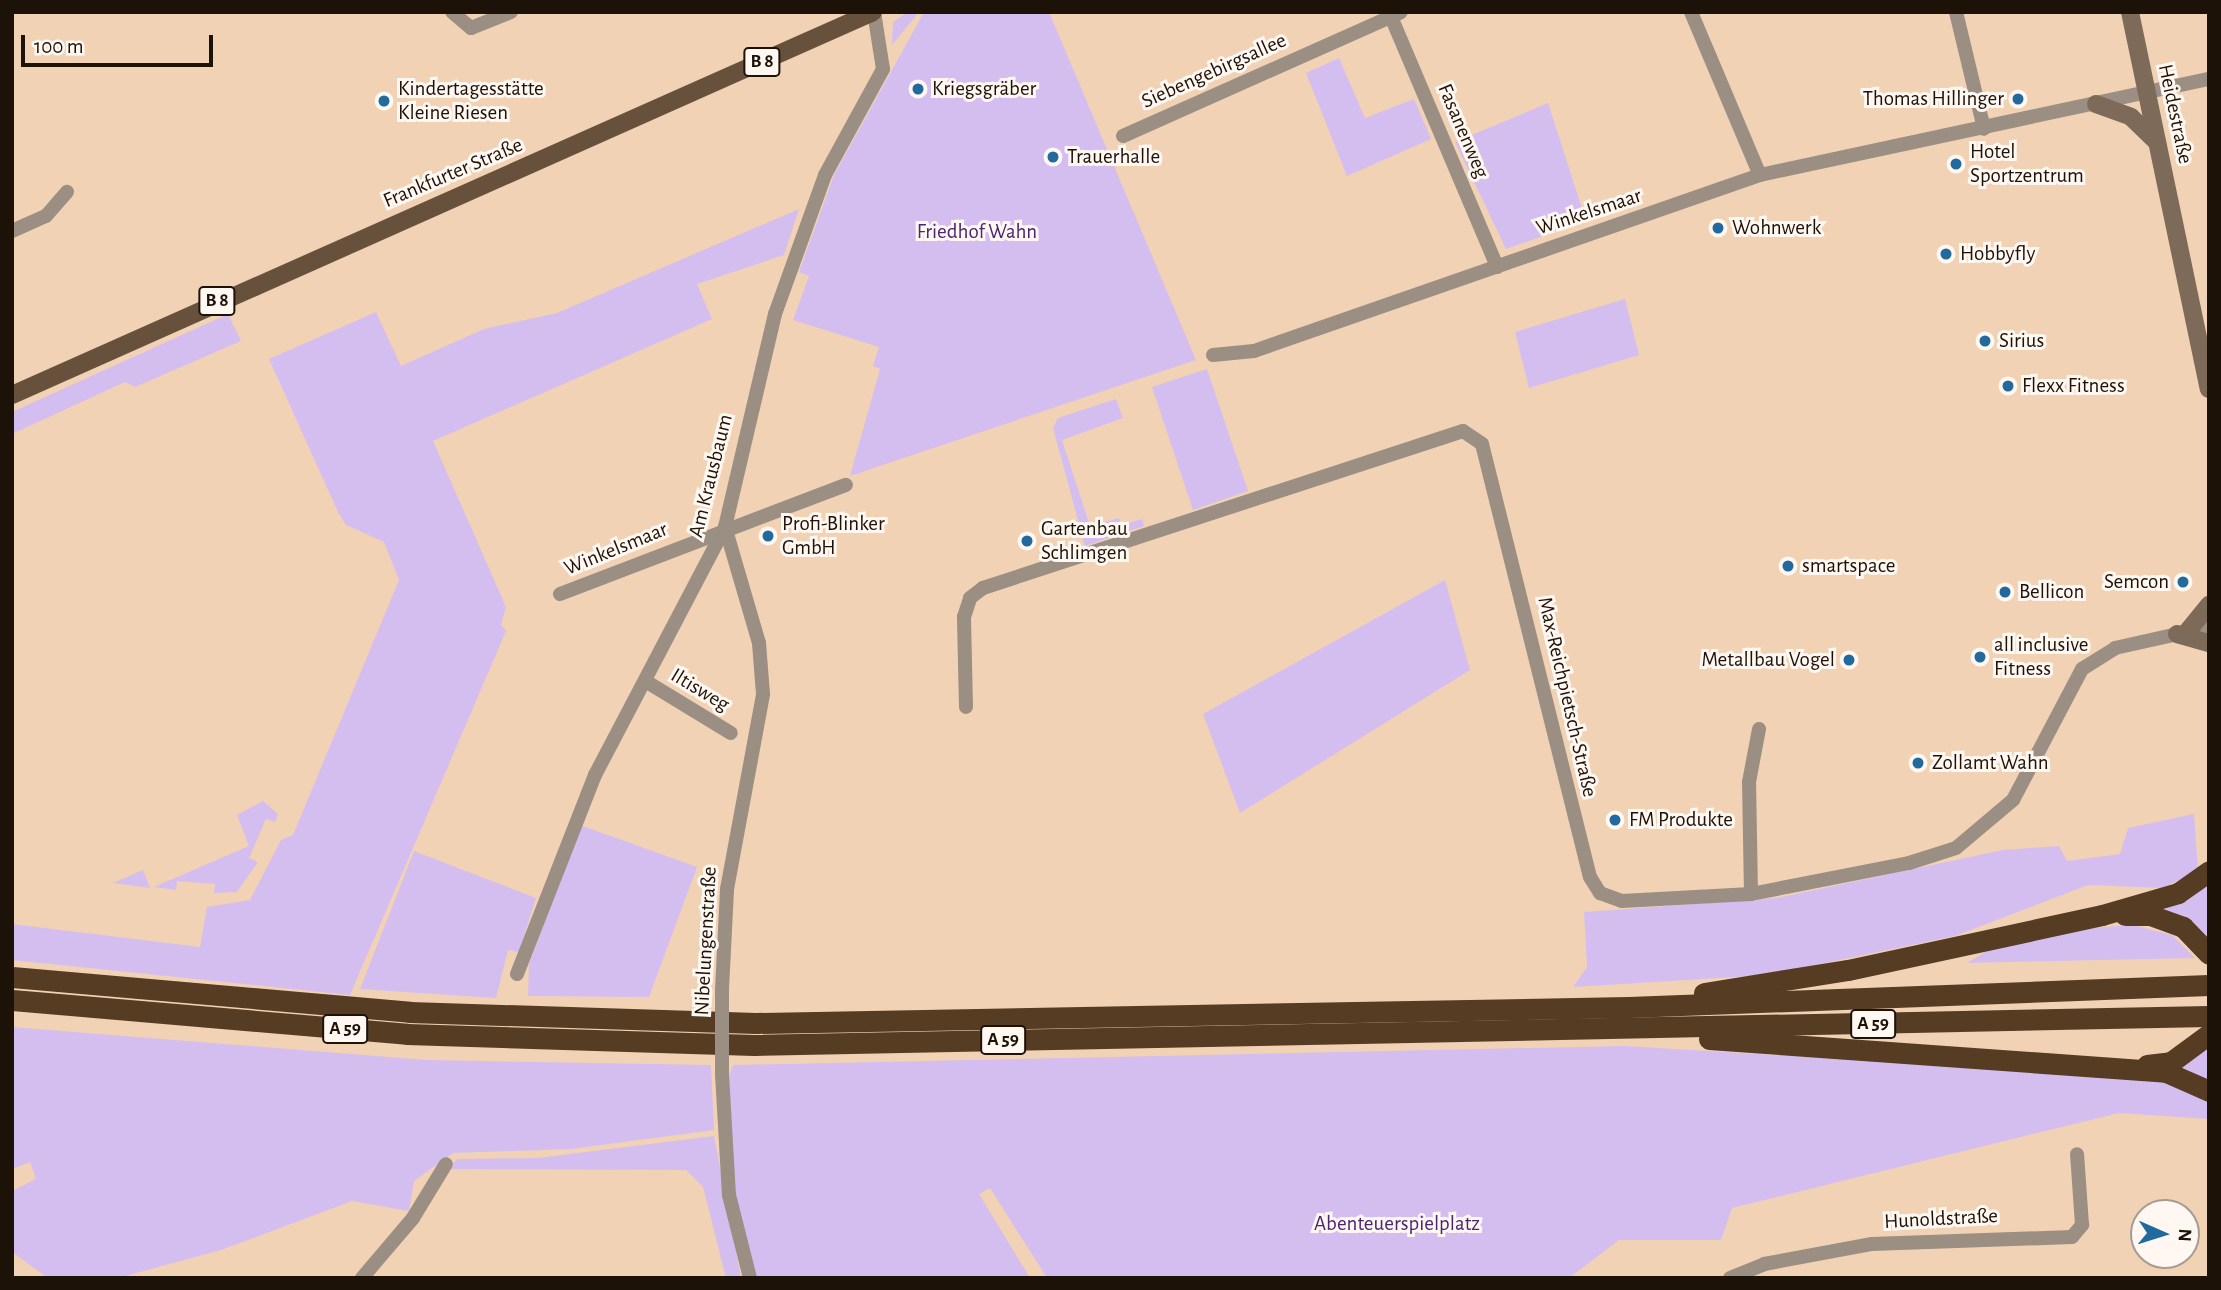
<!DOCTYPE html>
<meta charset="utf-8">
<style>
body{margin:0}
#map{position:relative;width:2221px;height:1290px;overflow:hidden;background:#f1d2b5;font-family:"Alegreya Sans",sans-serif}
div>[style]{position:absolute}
.green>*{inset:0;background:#d4bef0}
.street>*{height:14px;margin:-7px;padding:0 7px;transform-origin:7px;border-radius:7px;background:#9b8e82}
.secondary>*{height:18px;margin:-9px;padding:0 9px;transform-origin:9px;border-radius:9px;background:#7d6a59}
.primary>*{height:18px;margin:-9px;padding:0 9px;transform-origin:9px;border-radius:9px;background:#67513c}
.highway>*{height:21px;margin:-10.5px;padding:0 10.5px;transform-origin:10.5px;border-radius:10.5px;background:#553c23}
.street-bridge>*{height:14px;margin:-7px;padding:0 7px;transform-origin:7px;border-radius:7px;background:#9b8e82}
.dots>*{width:19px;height:19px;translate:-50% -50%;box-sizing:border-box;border:4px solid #fff8f2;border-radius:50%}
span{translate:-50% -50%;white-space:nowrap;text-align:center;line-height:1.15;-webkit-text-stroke:6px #fff8f2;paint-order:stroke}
.shield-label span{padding:2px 5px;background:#fff8f2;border:2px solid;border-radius:5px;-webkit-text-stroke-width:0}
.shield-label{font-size:19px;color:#1d1208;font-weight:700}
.street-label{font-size:21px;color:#1d1208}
.poi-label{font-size:21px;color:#1d1208}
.left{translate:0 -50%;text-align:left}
.right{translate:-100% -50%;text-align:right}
.park-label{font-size:21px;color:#4b256f}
.frame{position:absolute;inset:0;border:14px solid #1d1208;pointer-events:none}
.north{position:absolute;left:2130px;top:1199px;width:70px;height:70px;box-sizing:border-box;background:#fff8f2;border:2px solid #a59c94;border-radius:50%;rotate:93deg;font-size:19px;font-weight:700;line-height:28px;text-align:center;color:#1d1208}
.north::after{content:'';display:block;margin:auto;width:24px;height:32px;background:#22699d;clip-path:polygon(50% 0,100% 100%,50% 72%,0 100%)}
.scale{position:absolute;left:21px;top:35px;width:192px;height:32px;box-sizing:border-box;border:4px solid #1d1208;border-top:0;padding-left:9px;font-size:21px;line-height:24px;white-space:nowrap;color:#1d1208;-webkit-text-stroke:5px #fff8f2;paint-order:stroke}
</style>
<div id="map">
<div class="green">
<i style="clip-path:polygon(908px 12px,919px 12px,892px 45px,893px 22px)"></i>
<i style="clip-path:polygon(924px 12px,1049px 12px,1196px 360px,850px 476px,880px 369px,873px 366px,879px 347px,793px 320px,809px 276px,799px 272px,834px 175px)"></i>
<i style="clip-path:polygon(1339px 58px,1365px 118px,1414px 99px,1431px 139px,1347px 176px,1306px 73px)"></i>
<i style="clip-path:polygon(1548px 103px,1586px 221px,1506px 249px,1455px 142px)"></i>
<i style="clip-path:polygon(799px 209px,784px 255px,697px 284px,712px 319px,433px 441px,506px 607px,501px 625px,506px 631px,350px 995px,12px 960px,12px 924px,200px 947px,207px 907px,250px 900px,281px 840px,293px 835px,399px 580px,384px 542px,346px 525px,338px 512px,269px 359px,376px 312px,401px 366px,484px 329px,557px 313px)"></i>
<i style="clip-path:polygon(1625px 299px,1639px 355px,1529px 388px,1515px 332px)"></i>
<i style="clip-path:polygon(228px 314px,241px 341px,135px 387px,125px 382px,12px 434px,12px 412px)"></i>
<i style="clip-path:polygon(1207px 369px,1248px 491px,1193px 510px,1152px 387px)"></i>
<i style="clip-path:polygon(1116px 399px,1123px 418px,1062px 440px,1090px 526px,1119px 518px,1121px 525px,1142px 519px,1144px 526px,1085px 546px,1053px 428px,1058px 418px)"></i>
<i style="clip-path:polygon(1445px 580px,1470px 670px,1240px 813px,1203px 714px)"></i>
<i style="clip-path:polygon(263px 801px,278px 814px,275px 822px,266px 819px,249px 858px,258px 862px,237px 892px,214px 893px,215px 884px,177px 881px,176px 890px,154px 887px,249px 846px,237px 815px)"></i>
<i style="clip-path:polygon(2194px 814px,2198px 870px,2163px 888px,2088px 885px,1955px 936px,1767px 975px,1573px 987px,1587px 967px,1584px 912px,1777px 898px,2003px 850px,2059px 846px,2067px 861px,2120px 854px,2128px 828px)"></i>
<i style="clip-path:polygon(580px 825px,697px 867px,649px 997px,528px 996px,529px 964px)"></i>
<i style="clip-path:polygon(414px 851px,536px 898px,519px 952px,508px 950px,496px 998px,360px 989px)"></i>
<i style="clip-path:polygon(143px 870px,150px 888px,113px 883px)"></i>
<i style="clip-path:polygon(2209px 880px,2209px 945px,2156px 909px)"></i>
<i style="clip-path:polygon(2133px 925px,2172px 935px,2195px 958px,1967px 963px,1997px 945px,2047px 931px)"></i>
<i style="clip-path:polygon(12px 1027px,427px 1060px,711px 1065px,714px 1130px,571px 1149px,453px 1153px,414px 1181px,409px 1211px,352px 1201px,221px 1250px,118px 1278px,48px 1278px,12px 1252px,12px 1191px,36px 1179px,30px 1162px,12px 1169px)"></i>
<i style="clip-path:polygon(2209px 1043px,2209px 1081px,2170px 1066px)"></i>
<i style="clip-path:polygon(1624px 1046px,2150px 1077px,2209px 1097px,2209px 1119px,2119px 1113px,1732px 1208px,1721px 1240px,1619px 1240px,1569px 1278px,1047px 1278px,990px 1188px,979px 1194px,1030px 1278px,756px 1278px,734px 1189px,728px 1079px,733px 1065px)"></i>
<i style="clip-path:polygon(714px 1136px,741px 1278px,726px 1278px,703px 1187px,686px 1170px,446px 1169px,458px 1159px,538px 1158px)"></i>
</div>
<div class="street">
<i style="left:452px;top:12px;width:25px;rotate:40deg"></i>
<i style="left:471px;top:28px;width:43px;rotate:-21.8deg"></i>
<i style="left:1389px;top:12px;width:277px;rotate:67deg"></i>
<i style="left:1691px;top:12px;width:177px;rotate:67.1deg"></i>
<i style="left:1956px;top:12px;width:120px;rotate:76.5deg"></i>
<i style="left:1123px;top:136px;width:304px;rotate:-24deg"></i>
<i style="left:12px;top:231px;width:37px;rotate:-24deg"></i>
<i style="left:46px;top:216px;width:32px;rotate:-49deg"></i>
<i style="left:1213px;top:355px;width:41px;rotate:-5.6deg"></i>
<i style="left:1254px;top:351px;width:536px;rotate:-19.18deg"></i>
<i style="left:1760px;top:175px;width:459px;rotate:-12.1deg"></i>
<i style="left:560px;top:594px;width:306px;rotate:-20.9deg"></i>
<i style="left:647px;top:682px;width:98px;rotate:31.3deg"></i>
<i style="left:966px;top:707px;width:90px;rotate:-91.3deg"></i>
<i style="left:964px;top:617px;width:20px;rotate:-72deg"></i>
<i style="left:970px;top:598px;width:16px;rotate:-38deg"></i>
<i style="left:983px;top:588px;width:505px;rotate:-18.11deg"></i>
<i style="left:1463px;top:431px;width:23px;rotate:34deg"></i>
<i style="left:1482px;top:444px;width:446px;rotate:76deg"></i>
<i style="left:1590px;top:877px;width:19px;rotate:58deg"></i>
<i style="left:1600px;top:893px;width:23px;rotate:20deg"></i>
<i style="left:1622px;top:901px;width:129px;rotate:-3.1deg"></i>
<i style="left:1751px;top:894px;width:161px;rotate:-11.1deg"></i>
<i style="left:1909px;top:863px;width:49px;rotate:-17.7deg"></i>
<i style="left:1956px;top:848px;width:75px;rotate:-40.1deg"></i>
<i style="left:2013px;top:800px;width:148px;rotate:-62.2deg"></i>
<i style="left:2082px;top:669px;width:39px;rotate:-32deg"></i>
<i style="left:2115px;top:648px;width:96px;rotate:-12.6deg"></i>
<i style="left:1751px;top:894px;width:112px;rotate:-91deg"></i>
<i style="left:1749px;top:782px;width:54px;rotate:-79.3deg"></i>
<i style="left:517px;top:974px;width:214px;rotate:-68.6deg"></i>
<i style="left:595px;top:775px;width:280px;rotate:-62.3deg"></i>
<i style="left:725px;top:527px;width:219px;rotate:-76.8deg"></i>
<i style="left:775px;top:314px;width:148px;rotate:-70.2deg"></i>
<i style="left:825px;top:175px;width:121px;rotate:-61.3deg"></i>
<i style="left:883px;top:69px;width:58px;rotate:-99deg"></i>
<i style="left:722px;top:989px;width:100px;rotate:-87.1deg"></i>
<i style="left:727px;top:889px;width:198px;rotate:-79.5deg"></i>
<i style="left:763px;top:694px;width:51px;rotate:-94.5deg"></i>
<i style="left:759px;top:643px;width:121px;rotate:-106.3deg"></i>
<i style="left:722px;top:1074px;width:121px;rotate:86.7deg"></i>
<i style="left:729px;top:1195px;width:86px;rotate:75.8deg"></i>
<i style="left:362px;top:1278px;width:79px;rotate:-49.6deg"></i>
<i style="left:413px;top:1218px;width:63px;rotate:-58.6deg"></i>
<i style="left:1730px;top:1278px;width:37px;rotate:-22deg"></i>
<i style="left:1764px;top:1264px;width:110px;rotate:-10.5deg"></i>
<i style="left:1872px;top:1244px;width:200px;rotate:-2deg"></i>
<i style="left:2072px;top:1237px;width:16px;rotate:-50deg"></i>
<i style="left:2082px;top:1225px;width:71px;rotate:-94deg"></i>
</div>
<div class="secondary">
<i style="left:2130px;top:12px;width:385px;rotate:78.2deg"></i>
<i style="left:2096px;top:104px;width:37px;rotate:20deg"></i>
<i style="left:2131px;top:117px;width:36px;rotate:44deg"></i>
<i style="left:2187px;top:632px;width:35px;rotate:-51deg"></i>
<i style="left:2177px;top:634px;width:33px;rotate:16deg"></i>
</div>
<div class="primary">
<i style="left:12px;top:395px;width:942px;rotate:-23.98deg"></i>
</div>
<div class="highway">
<i style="left:2125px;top:915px;width:25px"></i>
<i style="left:2150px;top:915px;width:35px;rotate:20deg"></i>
<i style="left:2183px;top:927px;width:37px;rotate:46deg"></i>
<i style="left:12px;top:977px;width:399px;rotate:5deg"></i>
<i style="left:409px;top:1012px;width:347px;rotate:1.8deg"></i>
<i style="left:756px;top:1023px;width:873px;rotate:-1.05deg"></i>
<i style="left:1629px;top:1007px;width:580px;rotate:-2.17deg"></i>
<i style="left:1704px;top:993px;width:146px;rotate:-9.1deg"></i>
<i style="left:1848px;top:970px;width:260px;rotate:-12.2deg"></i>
<i style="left:2102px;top:915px;width:79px;rotate:-16.1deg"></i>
<i style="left:2178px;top:893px;width:38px;rotate:-35deg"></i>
<i style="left:12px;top:1000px;width:396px;rotate:4.9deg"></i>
<i style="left:407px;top:1034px;width:347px;rotate:1.8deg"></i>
<i style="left:754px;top:1045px;width:1455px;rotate:-1.14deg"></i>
<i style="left:1709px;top:1039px;width:458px;rotate:4.1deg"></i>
<i style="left:2166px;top:1072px;width:47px;rotate:23.8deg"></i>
<i style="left:2147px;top:1065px;width:24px;rotate:-7deg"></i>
<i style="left:2171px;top:1062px;width:47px;rotate:-36.4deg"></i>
</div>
<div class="street-bridge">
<i style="left:722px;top:989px;width:85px;rotate:90deg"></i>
</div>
<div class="dots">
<i style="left:918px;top:89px;background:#22699d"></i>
<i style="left:2018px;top:99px;background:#22699d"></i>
<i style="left:384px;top:101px;background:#22699d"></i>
<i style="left:1053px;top:157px;background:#22699d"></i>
<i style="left:1956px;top:164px;background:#22699d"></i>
<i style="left:1718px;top:228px;background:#22699d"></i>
<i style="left:1946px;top:254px;background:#22699d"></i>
<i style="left:1985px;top:341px;background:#22699d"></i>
<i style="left:2008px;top:386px;background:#22699d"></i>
<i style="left:768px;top:536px;background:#22699d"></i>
<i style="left:1027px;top:541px;background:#22699d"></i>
<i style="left:1788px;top:566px;background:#22699d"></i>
<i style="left:2183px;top:582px;background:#22699d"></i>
<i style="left:2005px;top:592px;background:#22699d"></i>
<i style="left:1980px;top:657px;background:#22699d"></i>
<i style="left:1849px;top:660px;background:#22699d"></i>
<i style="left:1918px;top:763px;background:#22699d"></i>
<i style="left:1615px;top:820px;background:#22699d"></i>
</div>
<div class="shield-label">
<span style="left:762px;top:62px">B 8</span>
<span style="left:217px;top:301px">B 8</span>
<span style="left:1873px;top:1024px">A 59</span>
<span style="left:345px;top:1029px">A 59</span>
<span style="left:1003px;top:1040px">A 59</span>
</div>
<div class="street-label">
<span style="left:1214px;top:71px;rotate:-24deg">Siebengebirgsallee</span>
<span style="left:2175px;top:114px;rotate:78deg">Heidestraße</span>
<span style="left:1463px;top:131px;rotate:67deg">Fasanenweg</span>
<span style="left:453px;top:173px;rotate:-23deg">Frankfurter Straße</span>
<span style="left:1589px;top:212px;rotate:-18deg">Winkelsmaar</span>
<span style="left:711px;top:476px;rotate:-76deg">Am Krausbaum</span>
<span style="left:616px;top:549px;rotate:-22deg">Winkelsmaar</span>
<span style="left:700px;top:690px;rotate:31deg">Iltisweg</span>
<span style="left:1567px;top:697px;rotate:77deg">Max-Reichpietsch-Straße</span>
<span style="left:706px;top:941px;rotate:-87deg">Nibelungenstraße</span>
<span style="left:1941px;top:1219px;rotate:-3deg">Hunoldstraße</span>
</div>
<div class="poi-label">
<span class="left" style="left:398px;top:101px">Kindertagesstätte<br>Kleine Riesen</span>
<span class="left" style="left:932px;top:89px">Kriegsgräber</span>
<span class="right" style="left:2004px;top:99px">Thomas Hillinger</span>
<span class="left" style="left:1970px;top:164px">Hotel<br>Sportzentrum</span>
<span class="left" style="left:1067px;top:157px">Trauerhalle</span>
<span class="left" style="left:1732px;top:228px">Wohnwerk</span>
<span class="left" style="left:1960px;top:254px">Hobbyfly</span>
<span class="left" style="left:1999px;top:341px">Sirius</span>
<span class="left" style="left:2022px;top:386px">Flexx Fitness</span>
<span class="left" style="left:782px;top:536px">Profi-Blinker<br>GmbH</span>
<span class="left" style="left:1041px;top:541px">Gartenbau<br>Schlimgen</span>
<span class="left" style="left:1802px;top:566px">smartspace</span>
<span class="right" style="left:2169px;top:582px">Semcon</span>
<span class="left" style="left:2019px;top:592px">Bellicon</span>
<span class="left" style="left:1994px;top:657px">all inclusive<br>Fitness</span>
<span class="right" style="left:1835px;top:660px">Metallbau Vogel</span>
<span class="left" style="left:1932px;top:763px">Zollamt Wahn</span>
<span class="left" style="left:1629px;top:820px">FM Produkte</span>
</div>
<div class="park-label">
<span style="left:977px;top:232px">Friedhof Wahn</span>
<span style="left:1397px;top:1224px">Abenteuerspielplatz</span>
</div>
<div class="frame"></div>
<div class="north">N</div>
<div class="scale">100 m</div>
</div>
